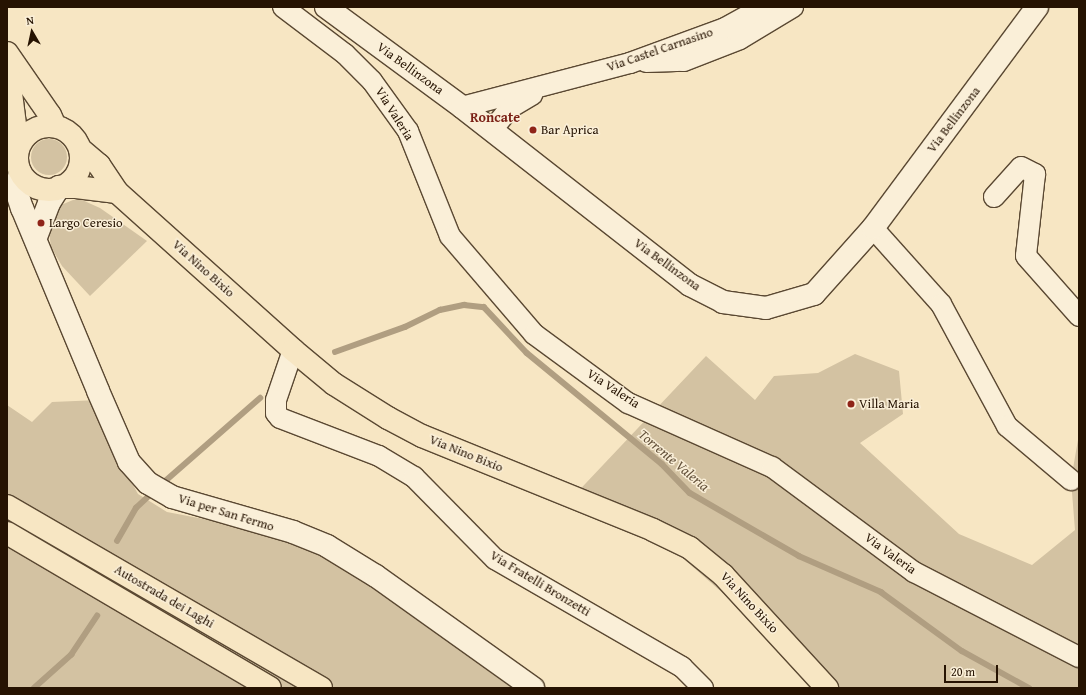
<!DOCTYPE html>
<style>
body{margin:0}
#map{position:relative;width:1086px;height:695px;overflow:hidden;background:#f7e6c3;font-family:"Gentium Book Plus",serif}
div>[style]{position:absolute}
.green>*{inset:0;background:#d3c2a2}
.round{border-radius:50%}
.stream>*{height:5.5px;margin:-2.75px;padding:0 2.75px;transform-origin:2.75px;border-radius:2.75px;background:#b09e81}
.roads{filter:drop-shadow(1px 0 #5a4832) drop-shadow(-1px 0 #5a4832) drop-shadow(0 1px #5a4832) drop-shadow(0 -1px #5a4832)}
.minor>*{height:20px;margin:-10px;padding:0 10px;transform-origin:10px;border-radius:10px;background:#faefd8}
.tertiary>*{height:22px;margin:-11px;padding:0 11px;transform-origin:11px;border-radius:11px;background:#faefd8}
.secondary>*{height:22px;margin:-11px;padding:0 11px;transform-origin:11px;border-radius:11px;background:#faefd8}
.primary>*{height:22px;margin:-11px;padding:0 11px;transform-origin:11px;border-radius:11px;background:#f7e6c3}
.primary>.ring{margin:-11px;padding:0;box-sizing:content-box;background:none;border:22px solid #f7e6c3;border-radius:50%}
.motorway>*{height:22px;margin:-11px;padding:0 11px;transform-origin:11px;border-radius:11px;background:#f7e6c3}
.dots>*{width:11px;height:11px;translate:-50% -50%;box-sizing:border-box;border:2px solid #faefd8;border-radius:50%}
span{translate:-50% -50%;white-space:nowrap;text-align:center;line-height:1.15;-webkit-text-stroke:3px #faefd8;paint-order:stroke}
.street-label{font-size:13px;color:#261302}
.poi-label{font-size:13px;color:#261302}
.left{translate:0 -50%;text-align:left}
.neighbourhood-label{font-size:14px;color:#7a1f14;font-weight:700}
.water-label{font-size:14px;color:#64523b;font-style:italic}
.frame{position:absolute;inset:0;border:8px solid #261302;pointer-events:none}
.north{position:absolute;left:12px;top:12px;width:40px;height:40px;-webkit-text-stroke:3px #faefd8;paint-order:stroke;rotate:351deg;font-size:11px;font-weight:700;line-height:16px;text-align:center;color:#261302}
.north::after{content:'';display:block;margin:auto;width:14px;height:18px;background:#261302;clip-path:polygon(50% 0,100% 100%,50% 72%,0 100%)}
.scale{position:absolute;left:944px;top:665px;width:54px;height:18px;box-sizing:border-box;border:2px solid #261302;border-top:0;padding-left:5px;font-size:12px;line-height:14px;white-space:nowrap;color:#261302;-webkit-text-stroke:3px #faefd8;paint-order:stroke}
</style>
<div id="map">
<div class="green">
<i class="round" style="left:31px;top:139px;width:36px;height:36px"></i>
<i style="clip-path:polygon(73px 200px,82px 200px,100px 208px,147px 241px,90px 296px,62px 266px,51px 247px,48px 224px,61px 205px)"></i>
<i style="clip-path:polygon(855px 354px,899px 371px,903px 414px,860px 443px,959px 534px,1032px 565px,1075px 530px,1071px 480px,1079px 434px,1079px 688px,810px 688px,741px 609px,677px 553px,569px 501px,706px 356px,755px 400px,774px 376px,818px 373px)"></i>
<i style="clip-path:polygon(99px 400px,108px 439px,138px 494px,167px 512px,235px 525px,335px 554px,523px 688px,7px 688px,7px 405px,32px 422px,52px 402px)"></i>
</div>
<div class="stream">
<i style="left:335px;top:352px;width:74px;rotate:-19.7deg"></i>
<i style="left:405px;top:327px;width:39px;rotate:-26deg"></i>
<i style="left:440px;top:310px;width:25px;rotate:-12deg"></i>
<i style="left:464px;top:305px;width:20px;rotate:6deg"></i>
<i style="left:484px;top:307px;width:63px;rotate:46.9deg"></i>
<i style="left:527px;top:353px;width:175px;rotate:39.4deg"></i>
<i style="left:662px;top:464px;width:40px;rotate:46deg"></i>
<i style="left:690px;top:493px;width:126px;rotate:30deg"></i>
<i style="left:799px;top:556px;width:90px;rotate:23.7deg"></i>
<i style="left:881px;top:592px;width:100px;rotate:36.1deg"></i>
<i style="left:962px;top:651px;width:77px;rotate:28.9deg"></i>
<i style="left:163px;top:483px;width:129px;rotate:-41.2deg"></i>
<i style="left:117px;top:541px;width:38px;rotate:-60deg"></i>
<i style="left:136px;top:508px;width:22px;rotate:-43deg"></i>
<i style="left:34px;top:688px;width:50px;rotate:-41.7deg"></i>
<i style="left:71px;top:655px;width:47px;rotate:-56.3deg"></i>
</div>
<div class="roads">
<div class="minor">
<i style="left:283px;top:7px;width:78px;rotate:37.2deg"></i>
<i style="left:345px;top:54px;width:38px;rotate:45deg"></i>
<i style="left:372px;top:81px;width:62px;rotate:54.2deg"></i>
<i style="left:408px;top:131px;width:113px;rotate:68.2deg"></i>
<i style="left:450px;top:236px;width:129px;rotate:49.4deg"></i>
<i style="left:534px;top:334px;width:117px;rotate:36.3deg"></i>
<i style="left:628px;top:403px;width:158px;rotate:24deg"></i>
<i style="left:772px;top:467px;width:177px;rotate:36.5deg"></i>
<i style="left:914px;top:572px;width:186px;rotate:27.3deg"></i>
<i style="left:646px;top:62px;width:38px;rotate:-2deg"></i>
<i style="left:684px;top:61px;width:60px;rotate:-21.4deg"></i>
<i style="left:740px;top:39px;width:62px;rotate:-31.1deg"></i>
<i style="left:462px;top:107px;width:174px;rotate:-14.7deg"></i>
<i style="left:630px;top:63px;width:101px;rotate:-20.2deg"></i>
<i style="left:725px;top:28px;width:43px;rotate:-28.9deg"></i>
<i style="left:492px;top:130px;width:28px;rotate:-51deg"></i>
<i style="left:510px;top:108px;width:26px;rotate:-31deg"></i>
<i style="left:994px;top:197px;width:40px;rotate:-48deg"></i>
<i style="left:1021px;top:167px;width:16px;rotate:27deg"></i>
<i style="left:1035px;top:174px;width:82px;rotate:96.3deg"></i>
<i style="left:1026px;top:256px;width:80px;rotate:48.5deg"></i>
<i style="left:873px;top:228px;width:102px;rotate:48.2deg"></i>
<i style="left:941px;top:304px;width:139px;rotate:61.6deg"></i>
<i style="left:1007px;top:426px;width:84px;rotate:40.2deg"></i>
<i style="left:293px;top:350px;width:53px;rotate:108.8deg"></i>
<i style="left:276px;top:400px;width:13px;rotate:90deg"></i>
<i style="left:276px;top:413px;width:6px;rotate:51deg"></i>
<i style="left:280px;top:418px;width:106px;rotate:21deg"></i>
<i style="left:379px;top:456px;width:41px;rotate:31deg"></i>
<i style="left:414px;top:477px;width:115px;rotate:45.4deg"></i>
<i style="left:495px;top:559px;width:216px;rotate:30deg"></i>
<i style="left:682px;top:667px;width:30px;rotate:45deg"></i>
</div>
<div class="tertiary">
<i style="left:326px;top:7px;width:169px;rotate:36.3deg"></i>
<i style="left:462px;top:107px;width:289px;rotate:38deg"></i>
<i style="left:690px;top:285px;width:37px;rotate:27deg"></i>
<i style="left:723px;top:302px;width:43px;rotate:7.9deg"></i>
<i style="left:766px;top:308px;width:50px;rotate:-16.3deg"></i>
<i style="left:814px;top:294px;width:89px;rotate:-48.2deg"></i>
<i style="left:873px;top:228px;width:275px;rotate:-53.4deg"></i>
</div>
<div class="secondary">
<i style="left:20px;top:172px;width:18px;rotate:103deg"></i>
<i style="left:16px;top:190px;width:19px;rotate:72deg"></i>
<i style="left:22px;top:208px;width:198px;rotate:67.4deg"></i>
<i style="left:98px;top:391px;width:77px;rotate:66.4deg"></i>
<i style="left:129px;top:462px;width:28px;rotate:48deg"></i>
<i style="left:148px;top:483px;width:28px;rotate:30deg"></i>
<i style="left:172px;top:497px;width:126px;rotate:16.1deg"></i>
<i style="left:293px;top:532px;width:37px;rotate:22deg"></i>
<i style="left:327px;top:546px;width:57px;rotate:31.5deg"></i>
<i style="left:376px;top:576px;width:193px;rotate:35.5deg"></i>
<i style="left:36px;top:237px;width:36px;rotate:-69deg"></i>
<i style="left:49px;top:203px;width:19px;rotate:-58deg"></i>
</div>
<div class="primary">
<i style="left:7px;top:53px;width:75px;rotate:55.3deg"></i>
<i style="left:50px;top:115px;width:12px;rotate:66deg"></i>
<i style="left:7px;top:62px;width:87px;rotate:82.7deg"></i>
<i class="ring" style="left:17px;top:126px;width:42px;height:42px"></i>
<i style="left:80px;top:149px;width:25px;rotate:40deg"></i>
<i style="left:99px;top:165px;width:32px;rotate:56deg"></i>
<i style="left:117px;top:192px;width:237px;rotate:41.9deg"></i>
<i style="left:293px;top:350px;width:53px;rotate:39.7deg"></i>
<i style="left:334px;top:384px;width:64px;rotate:32.2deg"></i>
<i style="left:388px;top:418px;width:38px;rotate:28deg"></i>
<i style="left:422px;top:436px;width:249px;rotate:22.1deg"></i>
<i style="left:653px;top:530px;width:41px;rotate:25.9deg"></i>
<i style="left:690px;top:548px;width:43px;rotate:39.3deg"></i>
<i style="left:723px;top:575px;width:154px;rotate:47.4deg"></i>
<i style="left:59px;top:187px;width:17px"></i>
<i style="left:76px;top:187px;width:41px;rotate:7deg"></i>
</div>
<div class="motorway">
<i style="left:7px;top:506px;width:363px;rotate:30.1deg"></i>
<i style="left:7px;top:533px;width:305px;rotate:30.5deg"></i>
</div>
</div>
<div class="dots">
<i style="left:533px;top:130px;background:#8f2418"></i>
<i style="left:41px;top:223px;background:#8f2418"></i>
<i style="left:851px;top:404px;background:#8f2418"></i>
</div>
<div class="street-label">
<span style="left:660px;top:50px;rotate:-19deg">Via Castel Carnasino</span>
<span style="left:410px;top:69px;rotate:36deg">Via Bellinzona</span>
<span style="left:394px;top:114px;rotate:58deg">Via Valeria</span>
<span style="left:954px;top:120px;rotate:-53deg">Via Bellinzona</span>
<span style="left:667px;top:265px;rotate:36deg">Via Bellinzona</span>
<span style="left:203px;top:269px;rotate:42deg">Via Nino Bixio</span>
<span style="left:613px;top:389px;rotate:33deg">Via Valeria</span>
<span style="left:466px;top:454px;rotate:22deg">Via Nino Bixio</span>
<span style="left:226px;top:513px;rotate:17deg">Via per San Fermo</span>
<span style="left:890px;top:554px;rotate:36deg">Via Valeria</span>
<span style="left:540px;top:584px;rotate:31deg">Via Fratelli Bronzetti</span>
<span style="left:164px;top:597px;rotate:30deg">Autostrada dei Laghi</span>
<span style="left:749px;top:603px;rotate:47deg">Via Nino Bixio</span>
</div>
<div class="poi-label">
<span class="left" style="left:541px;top:130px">Bar Aprica</span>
<span class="left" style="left:49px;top:223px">Largo Ceresio</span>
<span class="left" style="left:859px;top:404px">Villa Maria</span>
</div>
<div class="neighbourhood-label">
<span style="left:495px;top:117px">Roncate</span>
</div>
<div class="water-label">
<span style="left:674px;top:460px;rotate:40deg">Torrente Valeria</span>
</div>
<div class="frame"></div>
<div class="north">N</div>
<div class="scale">20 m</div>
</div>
